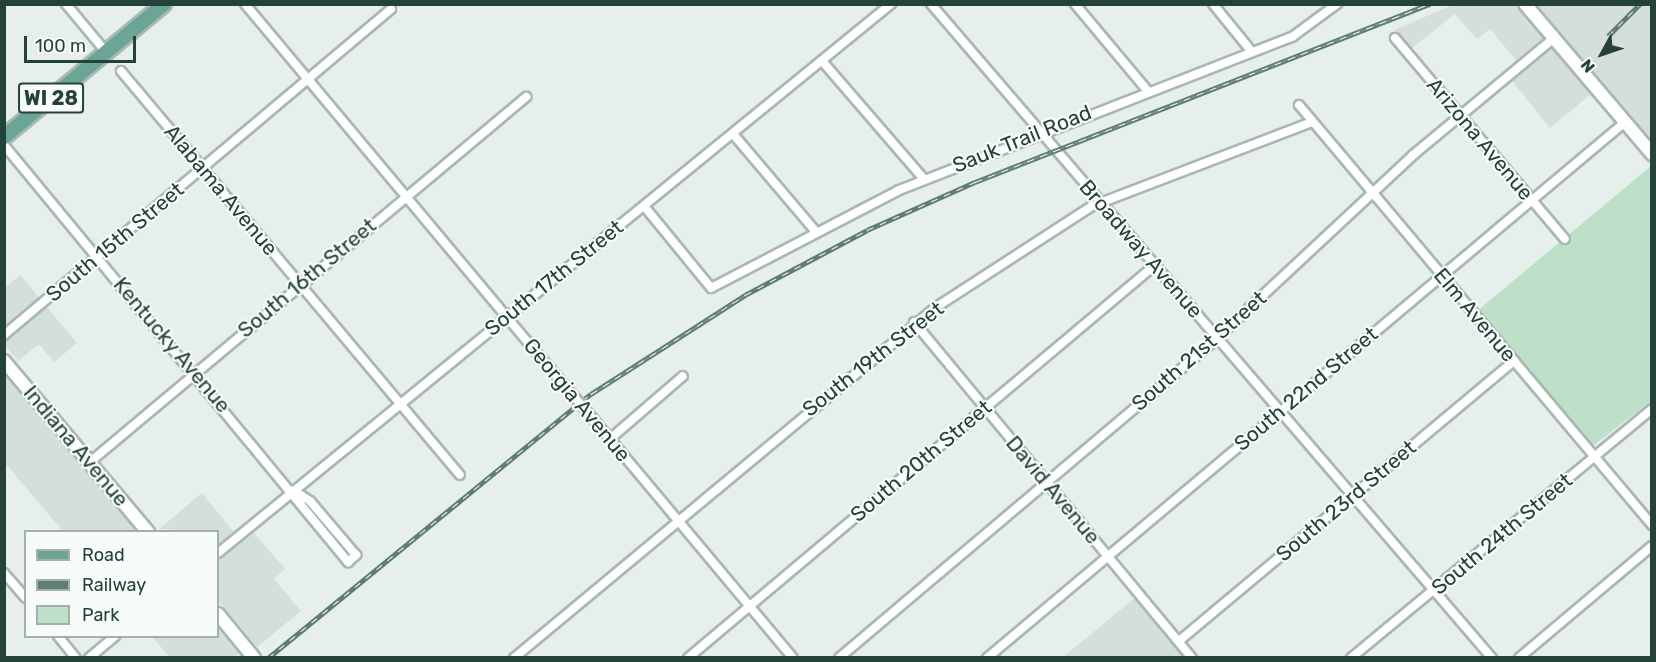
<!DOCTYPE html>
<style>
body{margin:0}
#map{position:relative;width:1656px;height:662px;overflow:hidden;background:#e6efeb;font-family:Rubik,sans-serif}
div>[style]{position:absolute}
.built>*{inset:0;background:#d4dfda}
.green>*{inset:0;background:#bfe0c8}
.roads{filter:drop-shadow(2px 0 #a8b8b2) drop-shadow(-2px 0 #a8b8b2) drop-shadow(0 2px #a8b8b2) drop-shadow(0 -2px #a8b8b2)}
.street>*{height:8px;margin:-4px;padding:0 4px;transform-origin:4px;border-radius:4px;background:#fff}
.secondary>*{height:12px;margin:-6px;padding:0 6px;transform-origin:6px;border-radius:6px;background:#fff}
.primary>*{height:14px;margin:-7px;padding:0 7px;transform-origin:7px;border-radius:7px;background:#6aa596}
.rail>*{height:4.5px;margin-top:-2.25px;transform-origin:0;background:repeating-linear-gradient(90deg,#f7fbf9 0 7px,#5f7d75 0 14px);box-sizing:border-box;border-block:2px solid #5f7d75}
.bridges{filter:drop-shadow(2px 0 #a8b8b2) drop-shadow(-2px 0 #a8b8b2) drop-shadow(0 2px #a8b8b2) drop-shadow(0 -2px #a8b8b2)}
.street-bridge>*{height:8px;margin:-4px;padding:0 4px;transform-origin:4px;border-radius:4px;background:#fff}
span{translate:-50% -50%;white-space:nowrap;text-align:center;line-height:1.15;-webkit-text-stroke:4.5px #f7fbf9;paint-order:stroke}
.shield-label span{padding:2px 4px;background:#f7fbf9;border:2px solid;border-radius:4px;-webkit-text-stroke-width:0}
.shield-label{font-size:20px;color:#24423a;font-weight:700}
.street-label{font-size:21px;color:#24423a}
.frame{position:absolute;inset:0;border:6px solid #24423a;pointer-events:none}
.legend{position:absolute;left:24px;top:530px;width:195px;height:108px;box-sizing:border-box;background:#f7fbf9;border:2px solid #a3b1ad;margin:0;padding:8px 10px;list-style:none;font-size:18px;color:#24423a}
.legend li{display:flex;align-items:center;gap:12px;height:30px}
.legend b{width:30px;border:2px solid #a3b1ad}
.north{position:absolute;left:1572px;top:24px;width:60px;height:60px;-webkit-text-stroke:4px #f7fbf9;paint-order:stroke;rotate:230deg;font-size:16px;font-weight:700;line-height:24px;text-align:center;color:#24423a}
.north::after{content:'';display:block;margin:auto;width:21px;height:27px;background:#24423a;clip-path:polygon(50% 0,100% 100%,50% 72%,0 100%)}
.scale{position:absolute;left:24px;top:36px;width:112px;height:27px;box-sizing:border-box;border:3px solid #24423a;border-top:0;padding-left:8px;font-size:18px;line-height:21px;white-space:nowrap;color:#24423a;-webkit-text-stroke:4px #f7fbf9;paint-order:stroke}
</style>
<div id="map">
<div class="built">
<i style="clip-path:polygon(1453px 5px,1515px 5px,1591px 94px,1550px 128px,1512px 81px,1525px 71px,1490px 29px,1477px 39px,1455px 14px,1411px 49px,1394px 30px)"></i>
<i style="clip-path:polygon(1525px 5px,1651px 5px,1651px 154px)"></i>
<i style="clip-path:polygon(20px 275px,77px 343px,54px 362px,39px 344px,18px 361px,5px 345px,4px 289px)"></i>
<i style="clip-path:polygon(4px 373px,109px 497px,137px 531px,63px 531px,5px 463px)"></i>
<i style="clip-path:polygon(202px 493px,242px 542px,254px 533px,285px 569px,274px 579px,301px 611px,257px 647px,218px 600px,218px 532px,159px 529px)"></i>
<i style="clip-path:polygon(1135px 598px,1184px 657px,1063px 657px)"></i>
<i style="clip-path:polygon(218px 627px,240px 653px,234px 657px,170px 657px,152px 637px,218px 636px)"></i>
</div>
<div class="green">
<i style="clip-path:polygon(1651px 166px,1651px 401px,1593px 446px,1477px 311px)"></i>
</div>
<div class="roads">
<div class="street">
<i style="left:66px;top:4px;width:62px;rotate:50.2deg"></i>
<i style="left:245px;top:4px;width:454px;rotate:50.1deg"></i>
<i style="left:931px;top:4px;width:862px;rotate:49.38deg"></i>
<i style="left:1075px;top:4px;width:112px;rotate:50.1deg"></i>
<i style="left:1213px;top:4px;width:62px;rotate:50.9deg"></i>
<i style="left:1395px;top:38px;width:263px;rotate:49.8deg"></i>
<i style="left:822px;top:61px;width:156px;rotate:49.2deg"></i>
<i style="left:121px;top:71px;width:527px;rotate:50deg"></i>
<i style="left:1299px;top:105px;width:549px;rotate:49.95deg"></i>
<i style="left:733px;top:134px;width:128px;rotate:49.7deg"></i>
<i style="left:4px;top:145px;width:541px;rotate:50.48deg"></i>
<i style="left:348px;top:562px;width:11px;rotate:-41deg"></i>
<i style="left:356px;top:555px;width:71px;rotate:-130.4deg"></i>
<i style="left:310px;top:501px;width:20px;rotate:-147deg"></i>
<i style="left:644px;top:206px;width:106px;rotate:50.7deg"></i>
<i style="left:711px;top:288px;width:212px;rotate:-27.5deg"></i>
<i style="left:899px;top:190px;width:422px;rotate:-21.3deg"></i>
<i style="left:1292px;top:37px;width:56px;rotate:-36.3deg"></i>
<i style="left:914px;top:322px;width:436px;rotate:50.4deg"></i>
<i style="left:4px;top:335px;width:506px;rotate:-40.11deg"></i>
<i style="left:594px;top:420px;width:310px;rotate:50.1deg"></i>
<i style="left:610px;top:439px;width:96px;rotate:-40.8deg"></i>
<i style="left:90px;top:462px;width:569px;rotate:-39.93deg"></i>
<i style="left:218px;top:553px;width:869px;rotate:-39.21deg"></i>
<i style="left:4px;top:573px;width:33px;rotate:49deg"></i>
<i style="left:58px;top:636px;width:28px;rotate:51deg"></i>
<i style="left:1179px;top:641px;width:437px;rotate:-39.9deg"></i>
<i style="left:89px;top:658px;width:34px;rotate:-40deg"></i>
<i style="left:514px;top:658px;width:547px;rotate:-39.74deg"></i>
<i style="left:935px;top:308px;width:187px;rotate:-33deg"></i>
<i style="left:1092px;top:206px;width:235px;rotate:-20.9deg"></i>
<i style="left:688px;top:658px;width:610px;rotate:-40.08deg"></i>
<i style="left:839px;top:658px;width:495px;rotate:-40.2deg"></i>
<i style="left:1217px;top:338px;width:268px;rotate:-43deg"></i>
<i style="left:1413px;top:155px;width:183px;rotate:-39.7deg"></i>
<i style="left:987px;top:658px;width:833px;rotate:-40.03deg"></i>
<i style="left:1351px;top:658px;width:391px;rotate:-39.6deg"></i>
<i style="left:1519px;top:658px;width:174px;rotate:-40.1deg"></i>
</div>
<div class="secondary">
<i style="left:1525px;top:4px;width:197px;rotate:49.7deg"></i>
<i style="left:4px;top:361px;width:224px;rotate:49.9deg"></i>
<i style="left:218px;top:614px;width:57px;rotate:50.7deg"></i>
</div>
<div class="primary">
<i style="left:4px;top:137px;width:208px;rotate:-39.7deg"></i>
</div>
</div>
<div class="rail">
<i style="left:1608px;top:36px;width:45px;rotate:-45deg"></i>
<i style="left:268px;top:658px;width:417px;rotate:-39.3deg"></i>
<i style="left:591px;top:394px;width:183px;rotate:-32.7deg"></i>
<i style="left:745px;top:295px;width:138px;rotate:-28deg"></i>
<i style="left:867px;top:230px;width:118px;rotate:-24deg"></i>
<i style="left:975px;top:182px;width:489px;rotate:-21.4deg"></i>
</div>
<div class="bridges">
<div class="street-bridge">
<i style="left:536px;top:352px;width:89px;rotate:49.5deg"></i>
</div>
</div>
<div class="shield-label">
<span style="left:51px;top:98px">WI 28</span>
</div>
<div class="street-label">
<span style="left:1022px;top:139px;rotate:-22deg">Sauk Trail Road</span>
<span style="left:1480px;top:139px;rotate:50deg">Arizona Avenue</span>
<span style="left:221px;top:190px;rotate:50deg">Alabama Avenue</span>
<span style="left:115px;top:242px;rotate:-40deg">South 15th Street</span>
<span style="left:1141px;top:249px;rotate:49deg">Broadway Avenue</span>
<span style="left:307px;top:278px;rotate:-40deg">South 16th Street</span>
<span style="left:554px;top:278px;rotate:-39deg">South 17th Street</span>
<span style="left:1475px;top:315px;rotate:50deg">Elm Avenue</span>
<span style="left:172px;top:345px;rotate:50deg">Kentucky Avenue</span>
<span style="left:1199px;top:351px;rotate:-41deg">South 21st Street</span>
<span style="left:873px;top:359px;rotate:-38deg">South 19th Street</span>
<span style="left:1306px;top:389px;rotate:-40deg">South 22nd Street</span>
<span style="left:577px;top:400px;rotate:50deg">Georgia Avenue</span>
<span style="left:76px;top:446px;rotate:50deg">Indiana Avenue</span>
<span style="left:921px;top:461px;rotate:-40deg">South 20th Street</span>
<span style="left:1053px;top:490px;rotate:50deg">David Avenue</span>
<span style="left:1346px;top:501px;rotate:-40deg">South 23rd Street</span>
<span style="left:1502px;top:534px;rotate:-40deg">South 24th Street</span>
</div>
<div class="frame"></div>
<ul class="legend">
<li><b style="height:8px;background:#6aa596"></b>Road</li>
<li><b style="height:8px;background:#5f7d75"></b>Railway</li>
<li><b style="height:16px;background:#bfe0c8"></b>Park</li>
</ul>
<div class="north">N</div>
<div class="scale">100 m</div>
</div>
